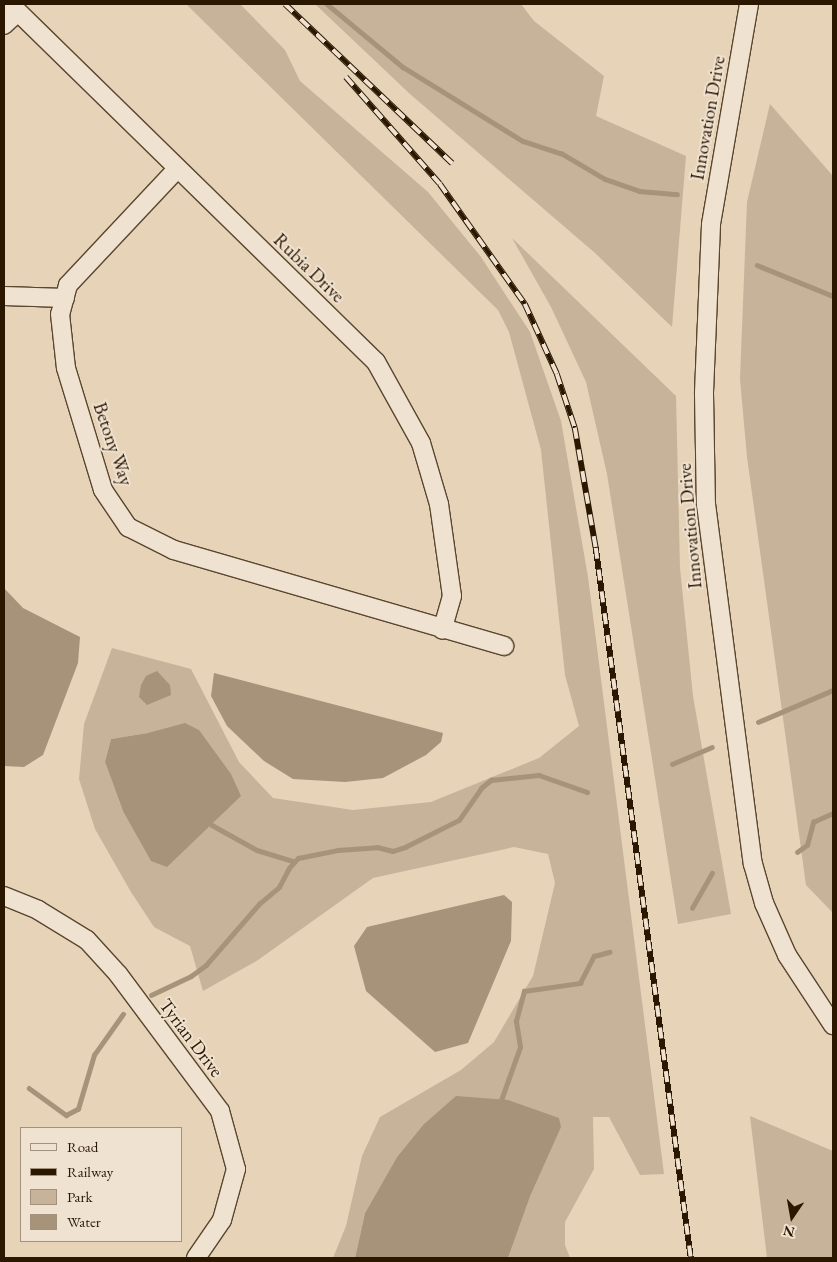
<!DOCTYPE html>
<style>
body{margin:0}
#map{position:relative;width:837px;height:1262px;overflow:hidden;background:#e6d3b8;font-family:"EB Garamond",serif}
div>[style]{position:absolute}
.green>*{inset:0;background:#c6b399}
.water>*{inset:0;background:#a69379}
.stream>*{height:4.5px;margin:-2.25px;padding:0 2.25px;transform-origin:2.25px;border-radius:2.25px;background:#a69379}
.roads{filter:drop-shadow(1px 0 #5a462e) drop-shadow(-1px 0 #5a462e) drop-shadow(0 1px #5a462e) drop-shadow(0 -1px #5a462e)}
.minor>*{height:18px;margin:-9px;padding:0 9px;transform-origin:9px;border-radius:9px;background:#efe2d1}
.rail>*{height:5.5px;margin-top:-2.75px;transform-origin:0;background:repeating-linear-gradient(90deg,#efe2d1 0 11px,#2b1700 0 22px);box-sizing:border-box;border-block:1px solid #2b1700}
span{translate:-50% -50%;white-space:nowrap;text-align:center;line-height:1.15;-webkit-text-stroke:4px #efe2d1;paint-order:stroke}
.street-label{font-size:19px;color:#2b1700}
.frame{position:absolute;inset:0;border:5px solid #2b1700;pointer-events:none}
.legend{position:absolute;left:20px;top:1127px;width:162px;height:115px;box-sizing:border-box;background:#efe2d1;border:1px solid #a1917d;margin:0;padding:6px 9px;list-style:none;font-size:15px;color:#2b1700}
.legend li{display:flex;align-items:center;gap:10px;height:25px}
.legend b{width:25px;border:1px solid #a1917d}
.north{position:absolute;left:767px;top:1192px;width:50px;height:50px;-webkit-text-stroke:4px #efe2d1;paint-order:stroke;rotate:192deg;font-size:14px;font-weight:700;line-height:20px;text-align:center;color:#2b1700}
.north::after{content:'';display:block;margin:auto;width:18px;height:22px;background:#2b1700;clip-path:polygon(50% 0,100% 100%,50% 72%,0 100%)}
</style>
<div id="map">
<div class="green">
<i style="clip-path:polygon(evenodd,186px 4px,240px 4px,285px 50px,300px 81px,428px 192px,481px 257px,530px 332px,561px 421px,588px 577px,664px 1174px,640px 1175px,609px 1117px,593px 1117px,594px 1169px,565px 1222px,565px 1245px,570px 1258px,508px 1258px,531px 1194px,423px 1125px,397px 1157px,365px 1213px,355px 1258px,333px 1258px,346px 1226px,362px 1156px,380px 1117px,461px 1070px,494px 1042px,533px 976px,555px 883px,548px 854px,514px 847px,373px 878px,258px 960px,203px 991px,190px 946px,154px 927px,131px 892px,95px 829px,79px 779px,84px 724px,112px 648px,191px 669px,239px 762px,273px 798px,353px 810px,431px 802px,539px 758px,579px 726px,565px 675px,541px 450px,509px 332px,498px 310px,186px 4px,148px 733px,123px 811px,105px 762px,111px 739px,148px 733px)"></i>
<i style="clip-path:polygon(315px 4px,521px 4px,534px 21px,604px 76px,596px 116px,686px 156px,672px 327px,595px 253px,410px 94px)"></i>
<i style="clip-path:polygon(770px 104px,833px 176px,833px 913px,806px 885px,747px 457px,740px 379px,747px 202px)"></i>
<i style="clip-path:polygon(512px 238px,676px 396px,680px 568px,693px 696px,731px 914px,678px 924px,607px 474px,586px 382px,551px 307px)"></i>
<i style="clip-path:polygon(750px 1116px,833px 1151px,833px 1258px,767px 1258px)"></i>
</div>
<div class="water">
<i style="clip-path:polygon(4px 588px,23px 608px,80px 637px,78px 663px,43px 755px,24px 767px,4px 766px)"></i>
<i style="clip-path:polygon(157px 671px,170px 685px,171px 695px,147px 705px,139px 697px,141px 685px,146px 676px)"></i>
<i style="clip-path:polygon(214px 673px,443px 733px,441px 742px,426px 755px,383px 778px,345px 782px,293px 779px,264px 761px,227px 726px,211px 696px)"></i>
<i style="clip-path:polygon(185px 723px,199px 730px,231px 774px,241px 796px,167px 867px,151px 861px,123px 811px,105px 762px,111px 739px,148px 733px)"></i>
<i style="clip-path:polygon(504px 895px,512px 902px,511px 941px,468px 1043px,435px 1052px,366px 991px,354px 946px,367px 927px)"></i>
<i style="clip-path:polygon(456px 1096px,508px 1100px,559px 1118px,561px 1127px,531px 1194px,508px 1258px,355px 1258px,365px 1213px,397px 1157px,423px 1125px)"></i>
</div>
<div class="stream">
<i style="left:327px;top:4px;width:99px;rotate:39.7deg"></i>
<i style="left:403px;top:67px;width:141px;rotate:31.7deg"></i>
<i style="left:523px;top:141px;width:40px;rotate:18deg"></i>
<i style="left:561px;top:153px;width:51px;rotate:30.6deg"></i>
<i style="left:605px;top:179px;width:36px;rotate:19deg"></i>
<i style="left:639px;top:191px;width:38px;rotate:5deg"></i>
<i style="left:757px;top:265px;width:82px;rotate:22.2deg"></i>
<i style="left:758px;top:722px;width:82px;rotate:-23.1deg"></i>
<i style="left:672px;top:764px;width:43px;rotate:-23deg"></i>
<i style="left:212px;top:825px;width:51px;rotate:29.1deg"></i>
<i style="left:257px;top:850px;width:39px;rotate:17deg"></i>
<i style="left:797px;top:852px;width:12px;rotate:-35deg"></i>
<i style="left:807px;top:845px;width:24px;rotate:-75deg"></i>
<i style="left:813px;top:822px;width:22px;rotate:-24deg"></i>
<i style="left:692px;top:908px;width:40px;rotate:-60.3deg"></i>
<i style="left:151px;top:995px;width:44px;rotate:-25.4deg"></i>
<i style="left:191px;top:976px;width:19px;rotate:-36deg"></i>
<i style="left:206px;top:965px;width:81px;rotate:-49deg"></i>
<i style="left:259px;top:904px;width:26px;rotate:-40deg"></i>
<i style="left:279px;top:887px;width:21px;rotate:-62deg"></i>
<i style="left:289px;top:868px;width:13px;rotate:-48deg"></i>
<i style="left:298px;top:858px;width:41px;rotate:-11.3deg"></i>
<i style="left:338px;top:850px;width:39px;rotate:-4deg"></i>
<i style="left:377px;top:847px;width:16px;rotate:14deg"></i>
<i style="left:393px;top:851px;width:13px;rotate:-18deg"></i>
<i style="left:405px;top:847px;width:60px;rotate:-26.6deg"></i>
<i style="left:459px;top:820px;width:39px;rotate:-55deg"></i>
<i style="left:481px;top:788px;width:13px;rotate:-39deg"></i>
<i style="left:491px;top:780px;width:48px;rotate:-5.9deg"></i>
<i style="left:539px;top:775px;width:51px;rotate:19.5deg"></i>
<i style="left:29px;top:1088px;width:46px;rotate:36.1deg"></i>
<i style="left:66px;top:1115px;width:13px;rotate:-27deg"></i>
<i style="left:78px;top:1109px;width:56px;rotate:-73.5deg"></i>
<i style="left:94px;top:1055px;width:50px;rotate:-54.7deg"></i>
<i style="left:500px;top:1103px;width:59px;rotate:-70.3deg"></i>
<i style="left:520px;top:1047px;width:26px;rotate:-99deg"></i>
<i style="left:516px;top:1021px;width:31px;rotate:-75deg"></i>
<i style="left:524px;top:991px;width:57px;rotate:-8.1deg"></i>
<i style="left:580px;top:983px;width:30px;rotate:-63deg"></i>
<i style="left:594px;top:956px;width:16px;rotate:-15deg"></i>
</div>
<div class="roads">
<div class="minor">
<i style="left:10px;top:4px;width:512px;rotate:44.37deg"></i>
<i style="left:376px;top:362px;width:93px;rotate:60.9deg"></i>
<i style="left:421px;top:443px;width:64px;rotate:73.6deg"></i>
<i style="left:439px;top:504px;width:93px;rotate:82deg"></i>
<i style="left:452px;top:596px;width:35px;rotate:106deg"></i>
<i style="left:749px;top:4px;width:224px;rotate:99.8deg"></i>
<i style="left:711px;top:225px;width:169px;rotate:92.4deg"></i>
<i style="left:704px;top:394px;width:110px;rotate:89deg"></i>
<i style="left:706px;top:504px;width:363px;rotate:82.6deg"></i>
<i style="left:753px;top:864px;width:41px;rotate:74.2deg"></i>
<i style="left:764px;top:903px;width:57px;rotate:66.1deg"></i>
<i style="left:787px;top:955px;width:84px;rotate:56.7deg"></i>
<i style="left:4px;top:25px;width:19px;rotate:-43deg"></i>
<i style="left:177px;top:169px;width:159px;rotate:133.2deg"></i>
<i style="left:68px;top:285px;width:30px;rotate:105deg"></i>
<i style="left:60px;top:314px;width:54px;rotate:83.7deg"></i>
<i style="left:66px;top:368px;width:127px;rotate:73.1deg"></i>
<i style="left:103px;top:490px;width:45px;rotate:56deg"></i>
<i style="left:128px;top:527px;width:51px;rotate:26.6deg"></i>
<i style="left:174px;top:550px;width:344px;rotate:16.2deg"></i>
<i style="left:4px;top:296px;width:61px;rotate:1.9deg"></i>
<i style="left:4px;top:896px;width:37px;rotate:22deg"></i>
<i style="left:38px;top:910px;width:57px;rotate:31.5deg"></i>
<i style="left:87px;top:940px;width:46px;rotate:47.6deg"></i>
<i style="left:118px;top:974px;width:171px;rotate:53.3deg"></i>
<i style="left:220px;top:1111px;width:60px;rotate:74.6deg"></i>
<i style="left:236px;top:1169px;width:53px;rotate:105.4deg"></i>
<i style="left:222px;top:1220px;width:46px;rotate:124.4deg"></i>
</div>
</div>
<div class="rail">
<i style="left:285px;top:4px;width:231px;rotate:43.6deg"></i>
<i style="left:346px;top:77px;width:142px;rotate:48.7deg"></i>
<i style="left:440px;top:184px;width:147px;rotate:54.7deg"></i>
<i style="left:525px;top:304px;width:77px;rotate:65.4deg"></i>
<i style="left:557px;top:374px;width:57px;rotate:71.6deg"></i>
<i style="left:575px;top:428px;width:122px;rotate:80.1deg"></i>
<i style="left:596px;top:548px;width:716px;rotate:82.38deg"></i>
</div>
<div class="street-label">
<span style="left:708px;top:118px;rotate:-80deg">Innovation Drive</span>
<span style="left:309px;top:268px;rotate:44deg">Rubia Drive</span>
<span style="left:113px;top:444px;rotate:71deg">Betony Way</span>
<span style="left:690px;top:526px;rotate:-95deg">Innovation Drive</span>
<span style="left:191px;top:1038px;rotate:53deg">Tyrian Drive</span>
</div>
<div class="frame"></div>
<ul class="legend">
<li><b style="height:6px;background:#efe2d1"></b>Road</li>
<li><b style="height:6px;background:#2b1700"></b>Railway</li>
<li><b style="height:14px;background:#c6b399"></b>Park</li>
<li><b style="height:14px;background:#a69379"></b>Water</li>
</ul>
<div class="north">N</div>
</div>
